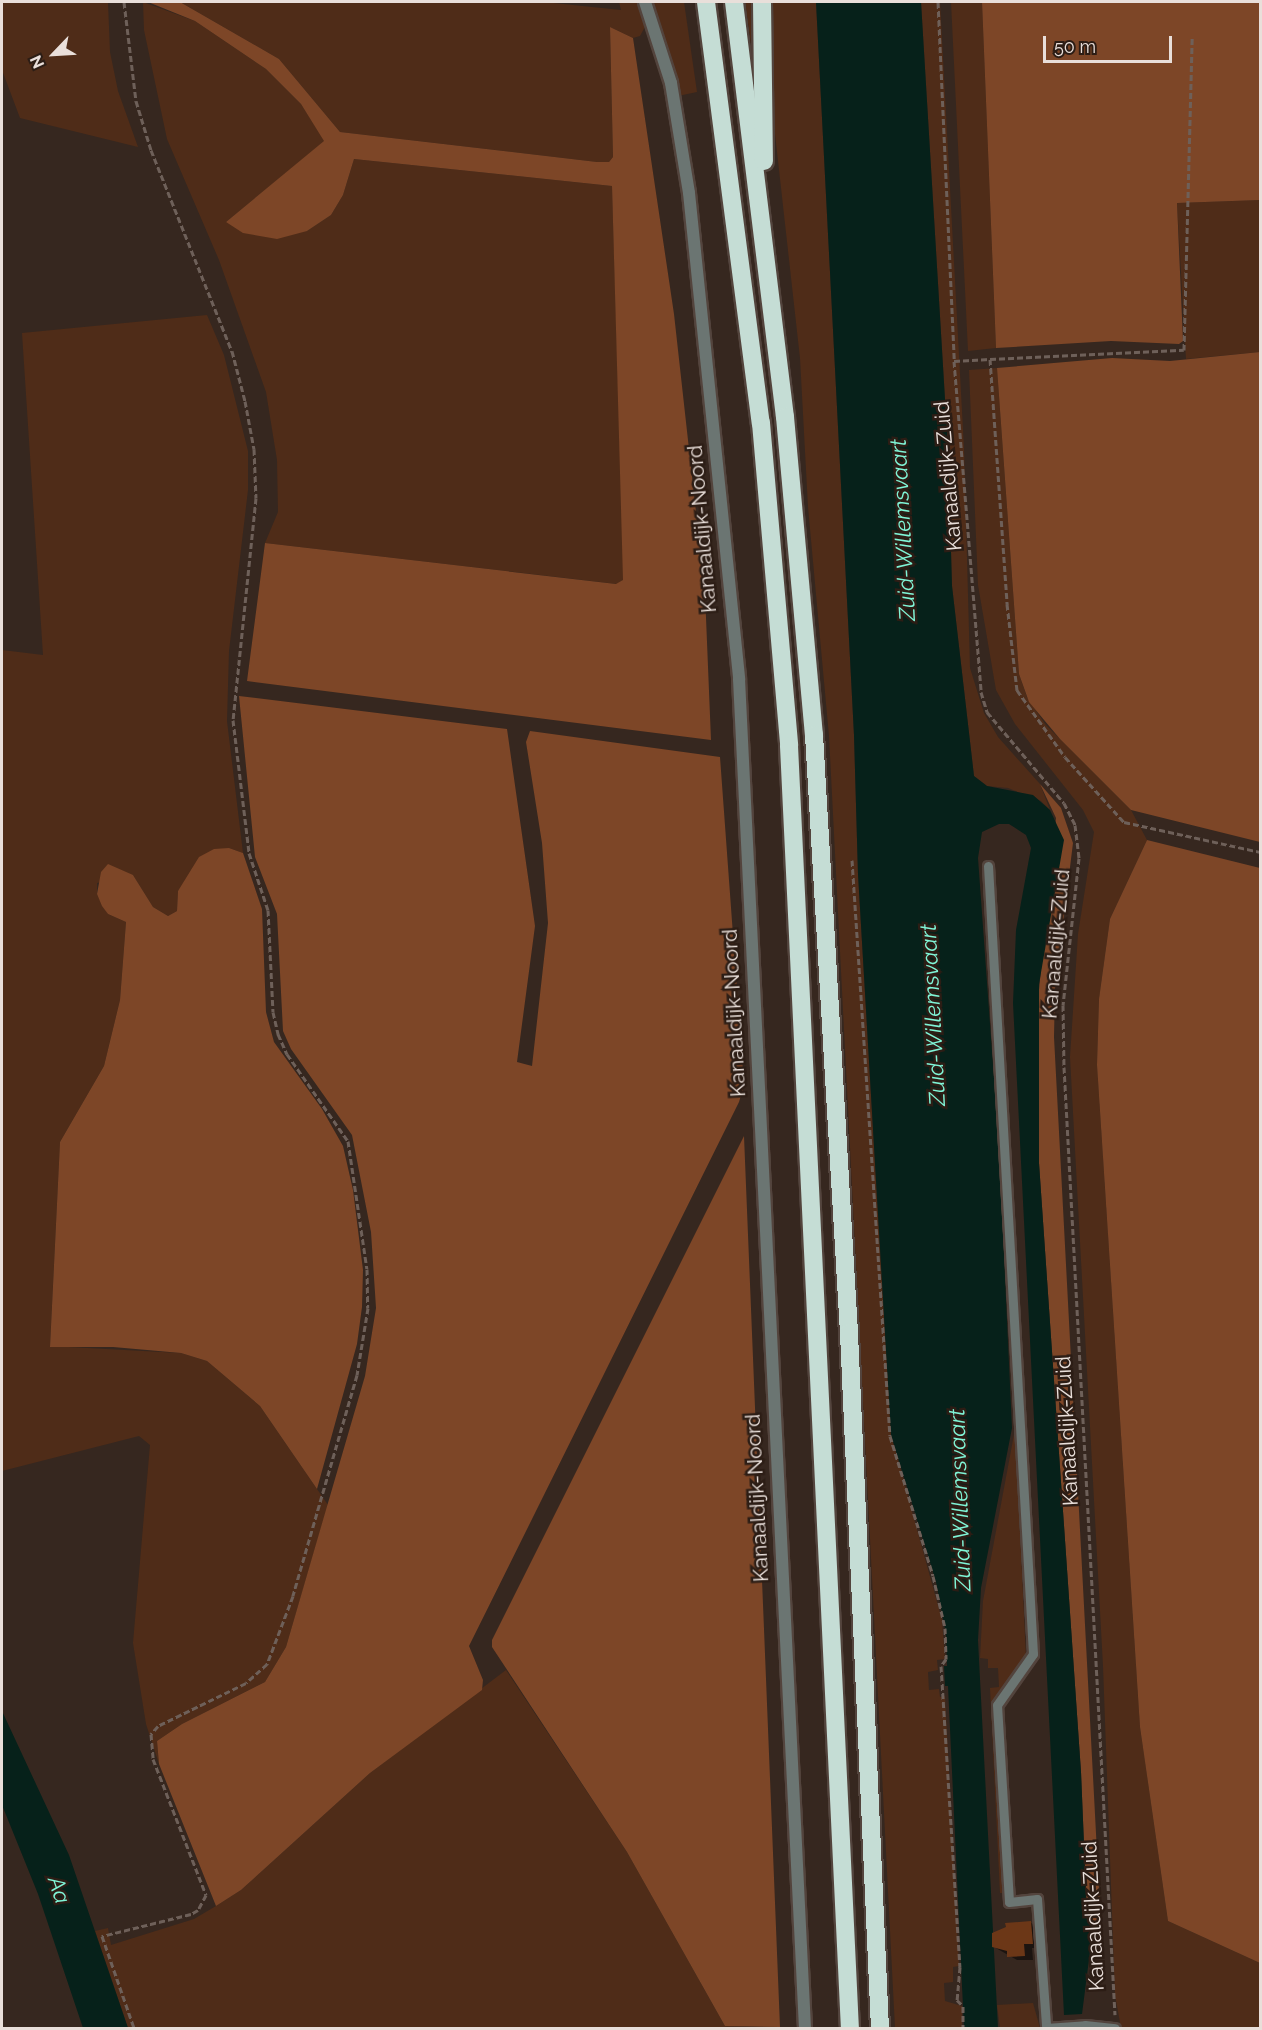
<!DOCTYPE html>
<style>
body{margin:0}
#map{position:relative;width:1262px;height:2030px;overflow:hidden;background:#36271f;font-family:Raleway,sans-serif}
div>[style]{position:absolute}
.green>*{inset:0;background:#4f2c18}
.forest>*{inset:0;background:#7d4627}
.water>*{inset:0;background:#06211a}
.shadow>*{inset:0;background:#0007}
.building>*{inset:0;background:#6c3717}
.path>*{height:3px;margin-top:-1.5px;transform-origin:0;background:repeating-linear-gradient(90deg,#6e6059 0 6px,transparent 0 9px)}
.roads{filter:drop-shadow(2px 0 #53443d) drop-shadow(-2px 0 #53443d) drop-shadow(0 2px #53443d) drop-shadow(0 -2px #53443d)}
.lane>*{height:9px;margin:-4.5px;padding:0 4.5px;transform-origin:4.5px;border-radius:4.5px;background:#6b7572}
.street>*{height:12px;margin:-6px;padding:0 6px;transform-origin:6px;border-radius:6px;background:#6b7572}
.highway>*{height:18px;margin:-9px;padding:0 9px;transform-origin:9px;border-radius:9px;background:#c5ddd5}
span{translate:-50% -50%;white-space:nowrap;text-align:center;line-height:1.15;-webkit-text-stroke:5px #2c1d15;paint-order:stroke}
.street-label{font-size:21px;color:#e9dfda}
.water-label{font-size:22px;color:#80f6d8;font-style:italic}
.frame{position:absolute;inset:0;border:3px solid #e9dfda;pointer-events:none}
.north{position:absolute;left:24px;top:24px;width:60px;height:60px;-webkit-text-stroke:4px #2c1d15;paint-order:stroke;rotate:245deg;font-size:16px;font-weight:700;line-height:24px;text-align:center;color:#e9dfda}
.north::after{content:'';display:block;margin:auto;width:21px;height:27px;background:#e9dfda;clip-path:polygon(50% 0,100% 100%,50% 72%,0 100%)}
.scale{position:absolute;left:1043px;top:36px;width:129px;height:27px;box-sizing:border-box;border:3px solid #e9dfda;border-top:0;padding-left:8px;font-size:18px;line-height:21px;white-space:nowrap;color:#e9dfda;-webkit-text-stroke:4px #2c1d15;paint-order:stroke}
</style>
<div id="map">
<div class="green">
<i style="clip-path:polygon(2px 2px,108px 2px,110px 52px,118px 91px,138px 147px,20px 118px,2px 70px)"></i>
<i style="clip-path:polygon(143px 2px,195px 21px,266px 69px,301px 104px,325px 141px,226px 222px,307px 231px,331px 215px,343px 195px,354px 159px,612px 186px,624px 580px,617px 584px,265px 543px,278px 512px,277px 460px,266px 392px,219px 260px,167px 139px,144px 30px)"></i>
<i style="clip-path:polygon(180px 2px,544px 2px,621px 10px,619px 2px,640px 2px,647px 23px,640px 36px,633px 38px,610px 27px,613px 157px,609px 162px,597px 162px,340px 132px,279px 59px)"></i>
<i style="clip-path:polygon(653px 2px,684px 2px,697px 92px,678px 96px)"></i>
<i style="clip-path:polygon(745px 2px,755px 2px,756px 79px)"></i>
<i style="clip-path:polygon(767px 2px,816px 2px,854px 735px,858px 874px,891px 1435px,942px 1620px,945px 1659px,937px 1660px,938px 1670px,928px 1672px,929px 1690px,939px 1689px,940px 1697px,945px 1696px,959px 1966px,953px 1967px,953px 1982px,944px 1983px,945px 2001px,962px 2006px,962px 2028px,895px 2028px,829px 736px,808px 507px,800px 358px,774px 125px)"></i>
<i style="clip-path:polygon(921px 2px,940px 2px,964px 448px,970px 668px,984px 713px,998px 737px,1040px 784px,1050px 810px,1041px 801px,1008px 788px,987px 786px,974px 776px,952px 586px,948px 449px)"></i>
<i style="clip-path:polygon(951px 2px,982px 2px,996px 348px,968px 351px)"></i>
<i style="clip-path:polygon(1260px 200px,1260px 352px,1186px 359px,1177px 203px)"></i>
<i style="clip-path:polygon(207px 315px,224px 355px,248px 451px,248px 490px,229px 651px,227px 721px,243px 853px,229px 848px,178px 891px,177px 911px,168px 916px,153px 907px,133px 875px,97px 883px,97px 894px,108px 914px,126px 922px,120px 1000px,104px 1066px,60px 1142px,50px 1346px,181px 1353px,207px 1361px,260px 1406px,328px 1505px,286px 1647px,265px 1682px,182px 1724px,157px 1741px,159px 1764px,146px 1724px,133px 1643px,150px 1445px,139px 1436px,2px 1471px,2px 650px,43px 655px,22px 333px)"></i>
<i style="clip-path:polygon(997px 368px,1019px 674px,1027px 697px,1045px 724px,1131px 810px,1147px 840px,1110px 919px,1099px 999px,1097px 1065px,1140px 1727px,1168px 1921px,1260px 1963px,1260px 2028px,1121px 2028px,1115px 1995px,1103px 1666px,1070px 1057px,1078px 934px,1094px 832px,1083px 810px,1015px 724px,996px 690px,978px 585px,969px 370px)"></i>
<i style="clip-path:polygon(1015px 1429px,1026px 1657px,998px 1698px,1005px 1893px,1000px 1893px,990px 1688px,999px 1687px,998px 1668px,988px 1668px,988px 1659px,980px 1658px,983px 1601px)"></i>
<i style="clip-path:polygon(506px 1670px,627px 1852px,725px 2026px,780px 2028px,128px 2028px,95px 1931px,108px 1928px,111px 1945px,194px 1919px,216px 1906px,241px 1890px,370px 1773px)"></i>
<i style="clip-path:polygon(1033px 2003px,1040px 2028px,1000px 2028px,997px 2005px)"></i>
</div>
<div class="forest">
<i style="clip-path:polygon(148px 2px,180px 2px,279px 59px,340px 132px,597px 162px,609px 162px,613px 157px,610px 27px,633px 38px,674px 314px,705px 593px,711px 740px,247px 681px,265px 543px,616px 584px,623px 580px,612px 186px,354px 159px,343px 195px,331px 215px,307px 231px,277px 239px,243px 233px,226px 222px,324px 141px,301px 104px,266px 69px,195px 21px)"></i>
<i style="clip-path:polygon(982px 2px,1260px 2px,1260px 200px,1177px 203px,1183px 341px,1179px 344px,1111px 341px,996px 348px)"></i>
<i style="clip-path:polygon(1260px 352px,1260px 842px,1131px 810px,1060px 739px,1029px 702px,1019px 674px,997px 368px,1112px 358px,1170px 361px)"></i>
<i style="clip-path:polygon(239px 696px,507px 729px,535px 926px,517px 1062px,532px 1066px,548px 923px,542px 843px,526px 742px,530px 731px,720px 757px,744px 1085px,739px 1102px,469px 1646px,483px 1680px,482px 1690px,370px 1773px,241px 1890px,216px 1906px,159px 1764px,157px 1741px,182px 1724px,265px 1682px,286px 1647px,365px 1376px,376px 1308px,371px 1232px,352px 1135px,291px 1049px,283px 1031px,277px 914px,255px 857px)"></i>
<i style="clip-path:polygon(1040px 784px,1061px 808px,1073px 843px,1055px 989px,1054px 1037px,1101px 1928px,1093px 1928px,1087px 1917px,1081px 1772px,1039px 1163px,1037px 1010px,1056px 818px)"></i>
<i style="clip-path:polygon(1147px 840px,1260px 868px,1260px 1963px,1168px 1921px,1140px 1727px,1097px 1065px,1099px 999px,1110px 919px)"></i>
<i style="clip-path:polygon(229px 848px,243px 853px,262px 909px,266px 1012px,274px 1042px,322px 1109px,343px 1146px,353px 1190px,363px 1270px,362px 1307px,357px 1344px,317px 1489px,260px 1406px,207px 1361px,181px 1353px,113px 1347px,50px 1347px,60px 1142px,104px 1066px,120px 1000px,126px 922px,108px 914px,102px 906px,97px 894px,101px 872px,108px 864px,133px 875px,153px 907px,168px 916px,177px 911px,178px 891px,199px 857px,214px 849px)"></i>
<i style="clip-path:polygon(744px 1136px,764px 1629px,780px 2027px,725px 2026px,627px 1852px,492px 1647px,492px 1640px)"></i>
</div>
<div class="water">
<i style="clip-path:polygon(816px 2px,921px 2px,948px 449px,952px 586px,974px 776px,987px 786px,1033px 795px,1050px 810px,1064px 840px,1039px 984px,1039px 1163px,1081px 1772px,1087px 1917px,1093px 1928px,1082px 2014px,1064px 2015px,1013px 1003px,1016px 930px,1031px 848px,1026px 835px,1009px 824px,999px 824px,982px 832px,978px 858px,999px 1148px,1012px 1428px,981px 1588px,978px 1640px,998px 2028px,964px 2028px,948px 1686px,945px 1686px,944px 1666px,947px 1666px,946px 1634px,936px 1582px,891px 1435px,858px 874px,854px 735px)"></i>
<i style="clip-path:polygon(2px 1711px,69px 1855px,128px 2028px,83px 2028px,38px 1894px,2px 1805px)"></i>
</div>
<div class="shadow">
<i style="clip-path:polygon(1031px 1923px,1039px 1927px,1040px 1948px,1032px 1948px,1033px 1960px,1017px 1960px,994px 1947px)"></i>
</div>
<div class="building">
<i style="clip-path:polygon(1031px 1921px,1033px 1944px,1024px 1944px,1025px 1956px,1007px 1957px,1007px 1951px,992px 1947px,992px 1933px,1006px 1927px,1005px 1923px)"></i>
</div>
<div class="path">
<i style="left:124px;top:2px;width:100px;rotate:83.1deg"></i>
<i style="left:136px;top:101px;width:51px;rotate:73deg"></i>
<i style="left:151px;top:150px;width:217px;rotate:68.1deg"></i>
<i style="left:232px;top:351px;width:52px;rotate:75.4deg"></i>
<i style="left:245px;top:401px;width:49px;rotate:79.4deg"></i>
<i style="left:254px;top:449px;width:49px;rotate:87.7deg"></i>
<i style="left:256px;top:498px;width:223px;rotate:95.9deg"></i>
<i style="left:233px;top:720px;width:134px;rotate:83.1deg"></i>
<i style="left:249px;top:853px;width:60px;rotate:71.6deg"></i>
<i style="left:268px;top:910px;width:102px;rotate:87.2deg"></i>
<i style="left:273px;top:1012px;width:23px;rotate:77deg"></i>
<i style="left:278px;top:1034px;width:22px;rotate:66deg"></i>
<i style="left:287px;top:1054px;width:106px;rotate:55deg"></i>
<i style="left:348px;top:1141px;width:129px;rotate:81.6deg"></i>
<i style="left:367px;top:1269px;width:39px;rotate:89deg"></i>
<i style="left:368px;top:1308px;width:68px;rotate:99.3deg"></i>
<i style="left:357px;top:1375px;width:230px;rotate:106.2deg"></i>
<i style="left:293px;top:1596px;width:73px;rotate:110.9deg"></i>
<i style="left:267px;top:1664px;width:28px;rotate:138deg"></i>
<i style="left:246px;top:1683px;width:98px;rotate:154deg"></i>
<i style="left:158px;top:1726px;width:11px;rotate:131deg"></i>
<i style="left:151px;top:1734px;width:25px;rotate:85deg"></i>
<i style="left:153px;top:1759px;width:146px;rotate:68.7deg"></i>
<i style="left:206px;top:1895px;width:17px;rotate:118deg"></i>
<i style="left:198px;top:1910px;width:8px;rotate:150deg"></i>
<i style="left:191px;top:1914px;width:92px;rotate:166.1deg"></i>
<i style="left:102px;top:1936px;width:97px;rotate:70.8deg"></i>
<i style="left:938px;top:2px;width:359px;rotate:87.4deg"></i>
<i style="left:954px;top:361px;width:332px;rotate:85.3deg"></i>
<i style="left:981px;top:692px;width:21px;rotate:73deg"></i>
<i style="left:987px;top:712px;width:119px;rotate:49.8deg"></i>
<i style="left:1064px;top:803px;width:25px;rotate:63deg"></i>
<i style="left:1075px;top:825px;width:33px;rotate:83deg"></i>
<i style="left:1079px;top:858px;width:148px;rotate:96.2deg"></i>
<i style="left:1063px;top:1005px;width:62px;rotate:89.1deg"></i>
<i style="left:1064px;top:1067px;width:949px;rotate:86.92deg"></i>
<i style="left:990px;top:359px;width:194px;rotate:-2.7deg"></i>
<i style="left:1184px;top:350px;width:313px;rotate:-88.5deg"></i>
<i style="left:954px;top:361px;width:36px;rotate:-3deg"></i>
<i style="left:990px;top:359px;width:246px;rotate:86deg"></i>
<i style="left:1007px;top:604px;width:87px;rotate:83.4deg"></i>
<i style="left:1017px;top:690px;width:82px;rotate:54.4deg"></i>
<i style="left:1065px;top:757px;width:88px;rotate:47.8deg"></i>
<i style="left:1124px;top:822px;width:139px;rotate:12.4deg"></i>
<i style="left:852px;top:860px;width:577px;rotate:86.23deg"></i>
<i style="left:890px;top:1436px;width:146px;rotate:72.9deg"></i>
<i style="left:933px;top:1576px;width:53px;rotate:77deg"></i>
<i style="left:945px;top:1628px;width:31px;rotate:88deg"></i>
<i style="left:946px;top:1659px;width:9px;rotate:126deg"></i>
<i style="left:941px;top:1666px;width:302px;rotate:86.4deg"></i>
<i style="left:960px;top:1967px;width:33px;rotate:95deg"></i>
<i style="left:957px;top:2000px;width:8px;rotate:45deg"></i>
<i style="left:963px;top:2006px;width:22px;rotate:90deg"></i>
</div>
<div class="roads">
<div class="lane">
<i style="left:988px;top:866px;width:789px;rotate:86.73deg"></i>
<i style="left:1033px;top:1654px;width:62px;rotate:125.2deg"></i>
<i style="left:997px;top:1705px;width:197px;rotate:86.5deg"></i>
<i style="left:1009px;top:1902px;width:28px;rotate:-6deg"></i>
<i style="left:1037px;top:1899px;width:127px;rotate:85.9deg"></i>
<i style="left:1046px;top:2028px;width:39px;rotate:-4deg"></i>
<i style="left:1085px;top:2025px;width:30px;rotate:6deg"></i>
</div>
<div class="street">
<i style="left:645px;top:2px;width:85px;rotate:72.2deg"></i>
<i style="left:671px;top:83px;width:111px;rotate:80.7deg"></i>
<i style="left:689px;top:193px;width:489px;rotate:84.1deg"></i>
<i style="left:739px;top:679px;width:1351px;rotate:87.2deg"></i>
</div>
<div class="highway">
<i style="left:706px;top:2px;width:425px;rotate:82.6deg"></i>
<i style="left:761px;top:423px;width:324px;rotate:85deg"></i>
<i style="left:789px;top:746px;width:1283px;rotate:87.28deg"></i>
<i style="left:734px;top:2px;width:418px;rotate:83deg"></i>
<i style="left:785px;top:417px;width:319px;rotate:84.8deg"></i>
<i style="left:814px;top:735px;width:599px;rotate:86.65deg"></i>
<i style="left:849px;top:1333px;width:696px;rotate:87.45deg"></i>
<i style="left:762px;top:2px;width:159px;rotate:89.3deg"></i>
</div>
</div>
<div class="street-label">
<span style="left:948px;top:476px;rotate:-95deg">Kanaaldijk-Zuid</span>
<span style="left:702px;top:529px;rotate:-95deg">Kanaaldijk-Noord</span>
<span style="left:1056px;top:944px;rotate:-85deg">Kanaaldijk-Zuid</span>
<span style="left:734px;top:1013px;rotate:-93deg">Kanaaldijk-Noord</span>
<span style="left:1067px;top:1431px;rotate:-93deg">Kanaaldijk-Zuid</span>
<span style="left:757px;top:1498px;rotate:-93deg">Kanaaldijk-Noord</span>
<span style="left:1093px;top:1916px;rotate:-93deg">Kanaaldijk-Zuid</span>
</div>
<div class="water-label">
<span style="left:903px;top:530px;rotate:-93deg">Zuid-Willemsvaart</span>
<span style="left:933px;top:1015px;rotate:-93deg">Zuid-Willemsvaart</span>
<span style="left:960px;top:1500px;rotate:-92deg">Zuid-Willemsvaart</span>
<span style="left:59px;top:1890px;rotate:71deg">Aa</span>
</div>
<div class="frame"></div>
<div class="north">N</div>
<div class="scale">50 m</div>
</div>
